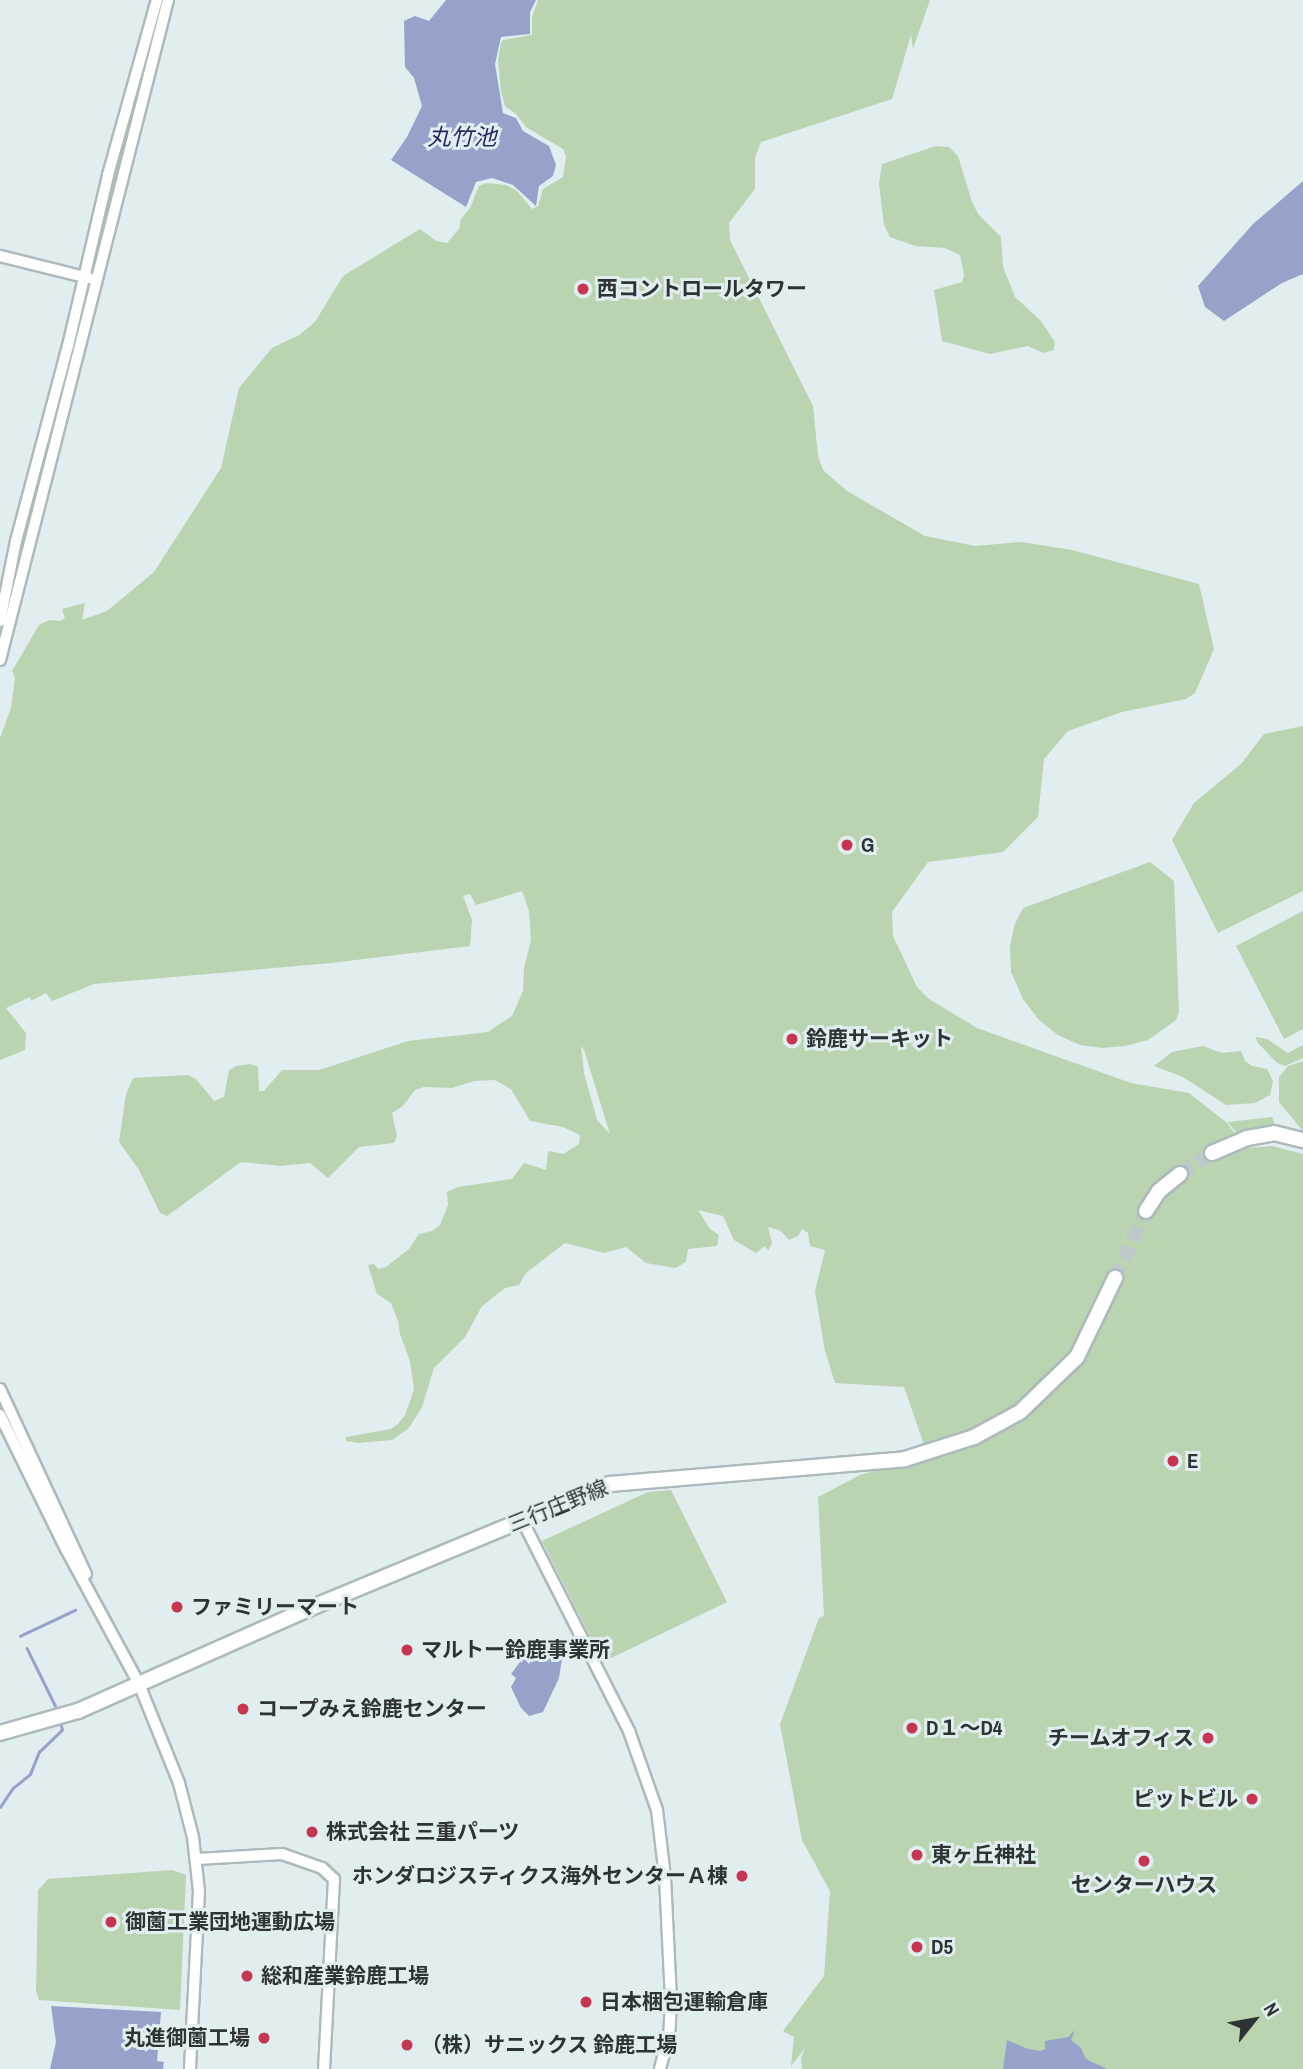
<!DOCTYPE html>
<meta charset="utf-8">
<style>
body{margin:0}
#map{position:relative;width:1303px;height:2069px;overflow:hidden;background:#e0eef0;font-family:"Archivo Narrow","Noto Sans JP",sans-serif}
div>[style]{position:absolute}
.green>*{inset:0;background:#bad3b0}
.water>*{inset:0;background:#97a2cb}
.stream>*{height:2.5px;margin:-1.25px;padding:0 1.25px;transform-origin:1.25px;border-radius:1.25px;background:#97a2cb}
.major-tunnel>*{height:14px;margin-top:-7px;transform-origin:0;background:repeating-linear-gradient(90deg,#bcc9ca 0 14px,transparent 0 21px)}
.roads{filter:drop-shadow(2px 0 #acbabb) drop-shadow(-2px 0 #acbabb) drop-shadow(0 2px #acbabb) drop-shadow(0 -2px #acbabb)}
.minor>*{height:10px;margin:-5px;padding:0 5px;transform-origin:5px;border-radius:5px;background:#fff}
.major>*{height:14px;margin:-7px;padding:0 7px;transform-origin:7px;border-radius:7px;background:#fff}
.dots>*{width:19px;height:19px;translate:-50% -50%;box-sizing:border-box;border:4px solid #e0eef0;border-radius:50%}
span{translate:-50% -50%;white-space:nowrap;text-align:center;line-height:1.15;-webkit-text-stroke:6px #e0eef0;paint-order:stroke}
.poi-label{font-size:21px;color:#2e3334;font-weight:700}
.left{translate:0 -50%;text-align:left}
.right{translate:-100% -50%;text-align:right}
.street-label{font-size:21px;color:#2e3334}
.water-label{font-size:23px;color:#242c5f;font-style:italic}
.north{position:absolute;left:1219px;top:1985px;width:70px;height:70px;-webkit-text-stroke:5px #e0eef0;paint-order:stroke;rotate:59deg;font-size:19px;font-weight:700;line-height:28px;text-align:center;color:#2e3334}
.north::after{content:'';display:block;margin:auto;width:24px;height:32px;background:#2e3334;clip-path:polygon(50% 0,100% 100%,50% 72%,0 100%)}
</style>
<div id="map">
<div class="green">
<i style="clip-path:polygon(evenodd,538px 0,930px 0,913px 49px,911px 35px,892px 99px,761px 142px,755px 158px,755px 189px,729px 223px,730px 240px,813px 406px,818px 456px,823px 470px,847px 491px,925px 536px,975px 546px,1021px 542px,1072px 550px,1199px 584px,1214px 649px,1195px 693px,1186px 699px,1122px 712px,1068px 731px,1044px 759px,1038px 817px,1003px 852px,928px 862px,892px 912px,893px 936px,917px 987px,929px 999px,977px 1028px,1131px 1083px,1189px 1093px,1227px 1123px,1246px 1148px,1272px 1146px,1303px 1154px,1303px 2069px,802px 2069px,801px 2058px,805px 2048px,791px 2066px,794px 2037px,783px 2031px,824px 1976px,830px 1891px,802px 1840px,780px 1724px,819px 1618px,824px 1616px,818px 1497px,860px 1475px,928px 1456px,904px 1387px,835px 1383px,825px 1351px,815px 1291px,825px 1250px,810px 1246px,808px 1233px,802px 1229px,798px 1236px,789px 1240px,781px 1231px,768px 1227px,772px 1243px,768px 1251px,765px 1246px,756px 1253px,734px 1240px,723px 1216px,698px 1210px,710px 1229px,719px 1235px,717px 1246px,688px 1249px,686px 1262px,675px 1268px,646px 1263px,626px 1247px,604px 1253px,565px 1243px,526px 1273px,519px 1285px,505px 1288px,482px 1306px,465px 1337px,434px 1368px,422px 1407px,409px 1428px,392px 1440px,358px 1443px,346px 1441px,346px 1437px,391px 1429px,398px 1424px,405px 1415px,414px 1390px,410px 1361px,400px 1334px,398px 1321px,391px 1303px,377px 1294px,368px 1265px,374px 1264px,378px 1269px,386px 1267px,409px 1249px,419px 1234px,432px 1231px,440px 1225px,448px 1205px,447px 1192px,458px 1187px,512px 1179px,524px 1163px,546px 1170px,548px 1151px,563px 1154px,579px 1144px,580px 1135px,563px 1127px,530px 1121px,511px 1089px,495px 1080px,474px 1081px,452px 1088px,424px 1087px,415px 1090px,403px 1106px,392px 1113px,397px 1136px,394px 1143px,359px 1147px,328px 1178px,310px 1163px,281px 1166px,241px 1162px,167px 1216px,160px 1213px,139px 1170px,119px 1142px,126px 1094px,133px 1078px,188px 1075px,196px 1079px,214px 1101px,224px 1097px,229px 1070px,236px 1066px,250px 1064px,258px 1067px,259px 1091px,264px 1091px,282px 1070px,319px 1070px,408px 1041px,488px 1032px,512px 1016px,523px 991px,524px 968px,531px 940px,529px 911px,522px 891px,476px 905px,470px 894px,463px 896px,472px 920px,470px 946px,331px 963px,94px 984px,52px 1001px,46px 993px,31px 1001px,30px 997px,6px 1008px,26px 1033px,25px 1050px,0 1060px,0 738px,11px 708px,15px 678px,12px 671px,39px 625px,49px 620px,61px 621px,65px 618px,62px 609px,85px 603px,82px 620px,107px 611px,154px 572px,221px 468px,239px 388px,272px 348px,299px 335px,315px 322px,343px 276px,420px 229px,436px 241px,447px 243px,459px 229px,461px 219px,470px 208px,479px 186px,486px 183px,506px 185px,517px 191px,532px 209px,538px 206px,543px 189px,563px 177px,566px 156px,563px 149px,526px 127px,516px 114px,505px 106px,501px 92px,498px 60px,501px 43px,503px 40px,532px 35px,532px 17px,538px 0,581px 1046px,584px 1050px,610px 1134px,597px 1120px,584px 1073px,581px 1046px)"></i>
<i style="clip-path:polygon(936px 146px,949px 147px,958px 156px,972px 202px,978px 214px,1001px 237px,1003px 267px,1015px 297px,1040px 320px,1055px 342px,1054px 350px,1043px 353px,1028px 346px,990px 354px,942px 341px,934px 290px,962px 282px,964px 275px,960px 255px,945px 248px,915px 246px,890px 237px,884px 225px,879px 183px,882px 164px)"></i>
<i style="clip-path:polygon(1303px 726px,1303px 891px,1218px 933px,1172px 840px,1194px 803px,1241px 764px,1264px 734px)"></i>
<i style="clip-path:polygon(1150px 862px,1174px 881px,1179px 1012px,1176px 1020px,1148px 1040px,1125px 1046px,1102px 1048px,1080px 1045px,1058px 1035px,1039px 1020px,1023px 999px,1011px 972px,1010px 947px,1014px 926px,1023px 908px)"></i>
<i style="clip-path:polygon(1303px 911px,1303px 1029px,1284px 1039px,1236px 946px)"></i>
<i style="clip-path:polygon(1256px 1037px,1267px 1039px,1288px 1053px,1303px 1045px,1303px 1058px,1285px 1066px,1277px 1063px,1257px 1042px)"></i>
<i style="clip-path:polygon(1203px 1046px,1222px 1053px,1241px 1051px,1245px 1061px,1252px 1066px,1267px 1069px,1273px 1081px,1270px 1095px,1255px 1103px,1226px 1105px,1183px 1077px,1154px 1066px,1172px 1052px)"></i>
<i style="clip-path:polygon(1303px 1061px,1303px 1131px,1279px 1102px,1279px 1077px,1288px 1066px)"></i>
<i style="clip-path:polygon(1272px 1117px,1276px 1127px,1248px 1130px,1237px 1134px,1228px 1122px)"></i>
<i style="clip-path:polygon(671px 1490px,727px 1602px,603px 1662px,542px 1541px,648px 1492px)"></i>
<i style="clip-path:polygon(172px 1870px,186px 1875px,180px 2010px,39px 2000px,36px 1991px,38px 1890px,48px 1879px)"></i>
</div>
<div class="water">
<i style="clip-path:polygon(446px 0,536px 0,530px 12px,530px 34px,501px 37px,495px 64px,503px 113px,516px 118px,523px 131px,549px 146px,556px 165px,553px 176px,539px 186px,536px 206px,513px 185px,492px 178px,476px 182px,466px 207px,391px 160px,407px 137px,422px 106px,414px 78px,405px 67px,404px 21px,415px 16px,429px 21px)"></i>
<i style="clip-path:polygon(1303px 181px,1303px 274px,1282px 283px,1224px 321px,1205px 307px,1198px 286px,1253px 224px)"></i>
<i style="clip-path:polygon(532px 1646px,562px 1659px,559px 1678px,543px 1712px,529px 1716px,521px 1708px,511px 1687px,516px 1678px,511px 1674px)"></i>
<i style="clip-path:polygon(51px 2006px,161px 2012px,157px 2061px,164px 2062px,163px 2069px,50px 2069px,56px 2042px)"></i>
<i style="clip-path:polygon(1075px 2030px,1071px 2040px,1081px 2048px,1086px 2059px,1107px 2069px,1003px 2069px,1007px 2040px,1028px 2049px,1041px 2051px,1045px 2049px,1045px 2041px,1068px 2037px)"></i>
</div>
<div class="stream">
<i style="left:20px;top:1636px;width:61px;rotate:-25.3deg"></i>
<i style="left:27px;top:1648px;width:64px;rotate:63.8deg"></i>
<i style="left:0;top:1807px;width:23px;rotate:-56deg"></i>
<i style="left:13px;top:1788px;width:22px;rotate:-39deg"></i>
<i style="left:30px;top:1774px;width:24px;rotate:-68deg"></i>
<i style="left:39px;top:1752px;width:32px;rotate:-44deg"></i>
<i style="left:62px;top:1730px;width:4px;rotate:-104deg"></i>
</div>
<div class="major-tunnel">
<i style="left:1180px;top:1174px;width:38px;rotate:-33deg"></i>
<i style="left:1115px;top:1278px;width:74px;rotate:-65.2deg"></i>
</div>
<div class="roads">
<div class="minor">
<i style="left:0;top:256px;width:92px;rotate:13.9deg"></i>
<i style="left:0;top:621px;width:82px;rotate:-78.7deg"></i>
<i style="left:16px;top:541px;width:202px;rotate:-75.1deg"></i>
<i style="left:68px;top:346px;width:176px;rotate:-76.8deg"></i>
<i style="left:108px;top:175px;width:182px;rotate:-74.4deg"></i>
<i style="left:0;top:660px;width:681px;rotate:-75.72deg"></i>
<i style="left:0;top:1389px;width:204px;rotate:65.1deg"></i>
<i style="left:0;top:1415px;width:149px;rotate:63.8deg"></i>
<i style="left:66px;top:1549px;width:153px;rotate:61.6deg"></i>
<i style="left:139px;top:1684px;width:107px;rotate:68deg"></i>
<i style="left:179px;top:1783px;width:56px;rotate:75.5deg"></i>
<i style="left:193px;top:1837px;width:54px;rotate:83.7deg"></i>
<i style="left:199px;top:1891px;width:178px;rotate:92.9deg"></i>
<i style="left:522px;top:1520px;width:237px;rotate:63.1deg"></i>
<i style="left:629px;top:1731px;width:84px;rotate:70.5deg"></i>
<i style="left:657px;top:1810px;width:67px;rotate:83.2deg"></i>
<i style="left:665px;top:1877px;width:124px;rotate:87.2deg"></i>
<i style="left:671px;top:2001px;width:34px;rotate:93deg"></i>
<i style="left:669px;top:2035px;width:35px;rotate:105deg"></i>
<i style="left:197px;top:1859px;width:85px;rotate:-3.4deg"></i>
<i style="left:282px;top:1854px;width:42px;rotate:19.3deg"></i>
<i style="left:322px;top:1868px;width:16px;rotate:43deg"></i>
<i style="left:334px;top:1879px;width:190px;rotate:93deg"></i>
</div>
<div class="major">
<i style="left:1212px;top:1153px;width:38px;rotate:-23deg"></i>
<i style="left:1247px;top:1138px;width:27px;rotate:-10deg"></i>
<i style="left:1274px;top:1133px;width:30px;rotate:14deg"></i>
<i style="left:1146px;top:1211px;width:24px;rotate:-57deg"></i>
<i style="left:1159px;top:1191px;width:27px;rotate:-39deg"></i>
<i style="left:0;top:1733px;width:81px;rotate:-15.8deg"></i>
<i style="left:78px;top:1711px;width:259px;rotate:-23.9deg"></i>
<i style="left:315px;top:1606px;width:319px;rotate:-22.5deg"></i>
<i style="left:610px;top:1484px;width:296px;rotate:-4.8deg"></i>
<i style="left:905px;top:1459px;width:72px;rotate:-17.7deg"></i>
<i style="left:974px;top:1437px;width:52px;rotate:-28.5deg"></i>
<i style="left:1020px;top:1412px;width:79px;rotate:-44deg"></i>
<i style="left:1077px;top:1357px;width:88px;rotate:-64.3deg"></i>
</div>
</div>
<div class="dots">
<i style="left:583px;top:289px;background:#c63650"></i>
<i style="left:847px;top:845px;background:#c63650"></i>
<i style="left:792px;top:1039px;background:#c63650"></i>
<i style="left:1173px;top:1461px;background:#c63650"></i>
<i style="left:177px;top:1607px;background:#c63650"></i>
<i style="left:407px;top:1650px;background:#c63650"></i>
<i style="left:243px;top:1709px;background:#c63650"></i>
<i style="left:912px;top:1728px;background:#c63650"></i>
<i style="left:1208px;top:1738px;background:#c63650"></i>
<i style="left:1252px;top:1799px;background:#c63650"></i>
<i style="left:312px;top:1832px;background:#c63650"></i>
<i style="left:917px;top:1855px;background:#c63650"></i>
<i style="left:1144px;top:1861px;background:#c63650"></i>
<i style="left:742px;top:1876px;background:#c63650"></i>
<i style="left:111px;top:1922px;background:#c63650"></i>
<i style="left:917px;top:1947px;background:#c63650"></i>
<i style="left:247px;top:1976px;background:#c63650"></i>
<i style="left:586px;top:2002px;background:#c63650"></i>
<i style="left:264px;top:2038px;background:#c63650"></i>
<i style="left:407px;top:2045px;background:#c63650"></i>
</div>
<div class="poi-label">
<span class="left" style="left:597px;top:289px">西コントロールタワー</span>
<span class="left" style="left:861px;top:845px">G</span>
<span class="left" style="left:806px;top:1039px">鈴鹿サーキット</span>
<span class="left" style="left:1187px;top:1461px">E</span>
<span class="left" style="left:191px;top:1607px">ファミリーマート</span>
<span class="left" style="left:421px;top:1650px">マルトー鈴鹿事業所</span>
<span class="left" style="left:257px;top:1709px">コープみえ鈴鹿センター</span>
<span class="left" style="left:926px;top:1728px">D１～D4</span>
<span class="right" style="left:1194px;top:1738px">チームオフィス</span>
<span class="right" style="left:1238px;top:1799px">ピットビル</span>
<span class="left" style="left:326px;top:1832px">株式会社 三重パーツ</span>
<span class="left" style="left:931px;top:1855px">東ヶ丘神社</span>
<span class="right" style="left:728px;top:1876px">ホンダロジスティクス海外センターＡ棟</span>
<span style="left:1144px;top:1885px">センターハウス</span>
<span class="left" style="left:125px;top:1922px">御薗工業団地運動広場</span>
<span class="left" style="left:931px;top:1947px">D5</span>
<span class="left" style="left:261px;top:1976px">総和産業鈴鹿工場</span>
<span class="left" style="left:600px;top:2002px">日本梱包運輸倉庫</span>
<span class="right" style="left:250px;top:2038px">丸進御薗工場</span>
<span class="left" style="left:421px;top:2045px">（株）サニックス 鈴鹿工場</span>
</div>
<div class="street-label">
<span style="left:558px;top:1506px;rotate:-22deg">三行庄野線</span>
</div>
<div class="water-label">
<span style="left:462px;top:137px">丸竹池</span>
</div>
<div class="north">N</div>
</div>
